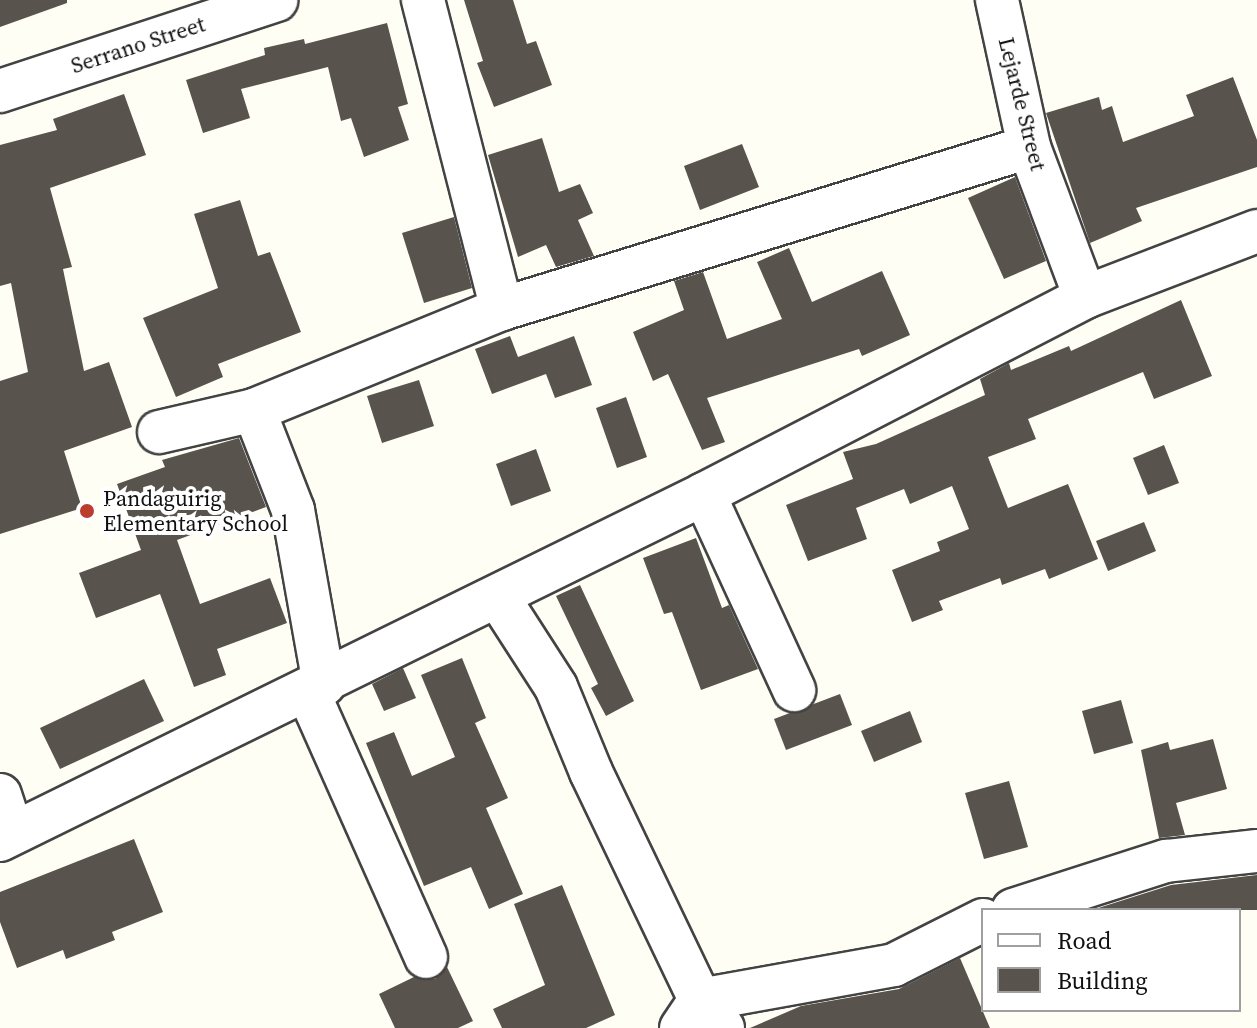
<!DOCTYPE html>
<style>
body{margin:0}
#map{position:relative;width:1257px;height:1028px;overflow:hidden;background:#fefef4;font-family:"Source Serif 4",serif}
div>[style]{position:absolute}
.building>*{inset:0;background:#59534d}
.roads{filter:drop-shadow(2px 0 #434343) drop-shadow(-2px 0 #434343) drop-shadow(0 2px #434343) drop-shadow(0 -2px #434343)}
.minor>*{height:42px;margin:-21px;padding:0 21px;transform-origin:21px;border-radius:21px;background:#fff}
.dots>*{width:22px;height:22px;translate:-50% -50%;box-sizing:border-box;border:4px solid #fff;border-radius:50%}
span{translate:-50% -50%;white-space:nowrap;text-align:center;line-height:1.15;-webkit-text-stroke:8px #fff;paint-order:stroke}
.street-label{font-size:22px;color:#101010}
.poi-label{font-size:22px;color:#101010}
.left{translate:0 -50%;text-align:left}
.legend{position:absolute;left:981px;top:908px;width:260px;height:104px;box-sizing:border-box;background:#fff;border:2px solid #9f9f9f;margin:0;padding:10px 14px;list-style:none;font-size:24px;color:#101010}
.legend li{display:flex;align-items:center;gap:16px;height:40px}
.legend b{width:40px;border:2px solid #9f9f9f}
</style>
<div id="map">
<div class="building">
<i style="clip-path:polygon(0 0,67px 0,67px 3px,0 27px)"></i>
<i style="clip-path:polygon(464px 0,513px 0,527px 44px,536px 41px,552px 85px,494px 107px,477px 63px,483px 61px)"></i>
<i style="clip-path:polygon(387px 23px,408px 104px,398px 107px,409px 140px,364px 157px,351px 118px,341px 121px,328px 67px,241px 89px,250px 118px,203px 133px,186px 80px,265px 55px,264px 48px,304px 39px,305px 44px)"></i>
<i style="clip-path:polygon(1233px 77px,1257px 140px,1257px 167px,1136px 208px,1142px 221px,1090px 243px,1046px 113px,1099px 97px,1102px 110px,1112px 106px,1123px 142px,1194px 116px,1186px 95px)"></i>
<i style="clip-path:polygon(124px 94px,146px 155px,50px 188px,72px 267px,63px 269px,84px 371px,109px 362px,132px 427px,64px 451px,82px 508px,0 534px,0 381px,28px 372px,11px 283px,0 286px,0 145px,57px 130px,53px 119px)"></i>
<i style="clip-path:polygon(542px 138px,559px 192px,580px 184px,593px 213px,578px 220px,594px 256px,556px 267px,546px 245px,518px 257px,488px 155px)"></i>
<i style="clip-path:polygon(742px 144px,759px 187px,700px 210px,684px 166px)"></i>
<i style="clip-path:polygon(1015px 177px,1046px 261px,1004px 279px,968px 198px)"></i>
<i style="clip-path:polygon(240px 200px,258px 256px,270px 252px,301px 332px,218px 364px,223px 377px,176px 397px,143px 318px,218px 288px,194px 214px)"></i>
<i style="clip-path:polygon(454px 217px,472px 288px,424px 303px,402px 233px)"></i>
<i style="clip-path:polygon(789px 248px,812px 302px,882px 271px,910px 335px,862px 356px,859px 349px,707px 398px,725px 442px,702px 450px,668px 374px,653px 381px,633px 332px,684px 310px,674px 281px,703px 272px,727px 339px,782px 319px,757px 262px)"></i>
<i style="clip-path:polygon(1181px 300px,1212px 376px,1154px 399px,1143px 372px,1028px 419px,1036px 439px,988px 457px,1008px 508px,1068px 484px,1098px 559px,1049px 579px,1045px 569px,1002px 585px,1000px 578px,939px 601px,943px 610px,912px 622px,892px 570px,940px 551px,937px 542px,969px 529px,952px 486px,910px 504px,904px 489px,856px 508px,867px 539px,808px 561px,786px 505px,853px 479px,843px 452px,876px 444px,985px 395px,980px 379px,1009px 363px,1011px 370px,1069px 346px,1071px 351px)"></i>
<i style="clip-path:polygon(510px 336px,518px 357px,574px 336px,592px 385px,555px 398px,546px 374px,492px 394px,475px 349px)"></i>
<i style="clip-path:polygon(419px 380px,434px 426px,382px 443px,367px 396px)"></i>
<i style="clip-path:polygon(626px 397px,647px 457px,617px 468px,596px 408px)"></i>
<i style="clip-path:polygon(239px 438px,266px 507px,177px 540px,200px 604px,270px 578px,287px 623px,217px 649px,226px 675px,194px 687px,160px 594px,96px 618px,79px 573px,141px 550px,117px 484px,165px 467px,162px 460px)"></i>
<i style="clip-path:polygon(1164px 445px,1179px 483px,1148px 495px,1133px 458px)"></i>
<i style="clip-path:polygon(536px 449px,551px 491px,511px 506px,496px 464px)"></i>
<i style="clip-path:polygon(1144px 522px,1156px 551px,1108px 571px,1096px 541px)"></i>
<i style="clip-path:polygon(696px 538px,722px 608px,729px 605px,758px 669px,701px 690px,672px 612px,664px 614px,643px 558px)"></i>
<i style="clip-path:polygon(580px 585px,634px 701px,606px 716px,591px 688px,598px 684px,556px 596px)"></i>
<i style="clip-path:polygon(462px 658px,486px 718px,475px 723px,508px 798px,486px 808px,523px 894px,489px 909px,471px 867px,424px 886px,366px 743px,394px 732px,412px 776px,455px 757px,421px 675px)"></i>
<i style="clip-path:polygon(403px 668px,416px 698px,384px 711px,372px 684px)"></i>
<i style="clip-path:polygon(144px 679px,164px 721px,60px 769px,40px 728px)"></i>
<i style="clip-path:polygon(840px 694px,852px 725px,786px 750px,774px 719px)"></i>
<i style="clip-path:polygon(1121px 700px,1133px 743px,1094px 754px,1082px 711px)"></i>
<i style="clip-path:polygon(910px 711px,922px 742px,874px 762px,861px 731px)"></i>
<i style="clip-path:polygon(1213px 739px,1227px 789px,1176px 803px,1185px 835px,1159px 838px,1141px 750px,1168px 742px,1170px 750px)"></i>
<i style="clip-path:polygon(1009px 781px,1028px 847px,984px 859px,965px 793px)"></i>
<i style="clip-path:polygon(134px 839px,163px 912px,112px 932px,115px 940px,66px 959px,63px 950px,17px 968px,0 922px,0 892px)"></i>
<i style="clip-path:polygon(1257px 875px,1257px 910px,1092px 910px,1171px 885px)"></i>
<i style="clip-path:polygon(562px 885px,615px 1015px,586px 1028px,502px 1028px,493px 1009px,545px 985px,514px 904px)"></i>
<i style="clip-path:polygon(960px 958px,990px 1028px,750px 1028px,801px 1006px,899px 989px)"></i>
<i style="clip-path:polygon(447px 967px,473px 1021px,458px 1028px,395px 1028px,379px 994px,414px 977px,435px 979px)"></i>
</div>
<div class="roads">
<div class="minor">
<i style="left:423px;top:0;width:319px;rotate:75.7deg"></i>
<i style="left:997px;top:0;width:150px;rotate:77.7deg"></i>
<i style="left:1029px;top:147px;width:160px;rotate:69.5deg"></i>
<i style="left:0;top:91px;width:291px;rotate:-18.2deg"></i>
<i style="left:254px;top:410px;width:107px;rotate:68.7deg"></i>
<i style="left:293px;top:510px;width:177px;rotate:79.9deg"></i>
<i style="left:159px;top:432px;width:98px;rotate:-13deg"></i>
<i style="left:254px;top:410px;width:268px;rotate:-22.2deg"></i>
<i style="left:502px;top:309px;width:551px;rotate:-17.09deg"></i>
<i style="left:704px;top:494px;width:216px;rotate:65.3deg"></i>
<i style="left:498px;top:597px;width:107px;rotate:57.2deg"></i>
<i style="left:556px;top:687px;width:92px;rotate:67.6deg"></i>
<i style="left:591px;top:772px;width:253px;rotate:64.4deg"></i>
<i style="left:700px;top:1000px;width:34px;rotate:124deg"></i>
<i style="left:308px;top:692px;width:290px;rotate:66deg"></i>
<i style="left:0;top:795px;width:40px;rotate:72deg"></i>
<i style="left:0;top:840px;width:784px;rotate:-26.17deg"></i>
<i style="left:704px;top:494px;width:429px;rotate:-27.3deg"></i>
<i style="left:1085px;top:297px;width:184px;rotate:-21deg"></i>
<i style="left:1013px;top:910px;width:161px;rotate:-17.8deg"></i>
<i style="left:1166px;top:861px;width:92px;rotate:-6.3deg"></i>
<i style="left:723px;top:1028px;width:36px;rotate:-129deg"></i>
<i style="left:700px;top:1000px;width:197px;rotate:-10.2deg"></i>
<i style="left:894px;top:965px;width:100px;rotate:-26.8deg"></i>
</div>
</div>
<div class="dots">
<i style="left:87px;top:511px;background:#bb3d2d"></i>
</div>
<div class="street-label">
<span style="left:138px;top:45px;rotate:-18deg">Serrano Street</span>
<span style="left:1022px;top:104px;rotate:76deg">Lejarde Street</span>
</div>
<div class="poi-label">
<span class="left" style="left:103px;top:511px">Pandaguirig<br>Elementary School</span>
</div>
<ul class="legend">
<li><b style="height:10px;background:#fff"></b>Road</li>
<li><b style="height:22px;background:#59534d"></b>Building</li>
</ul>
</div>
